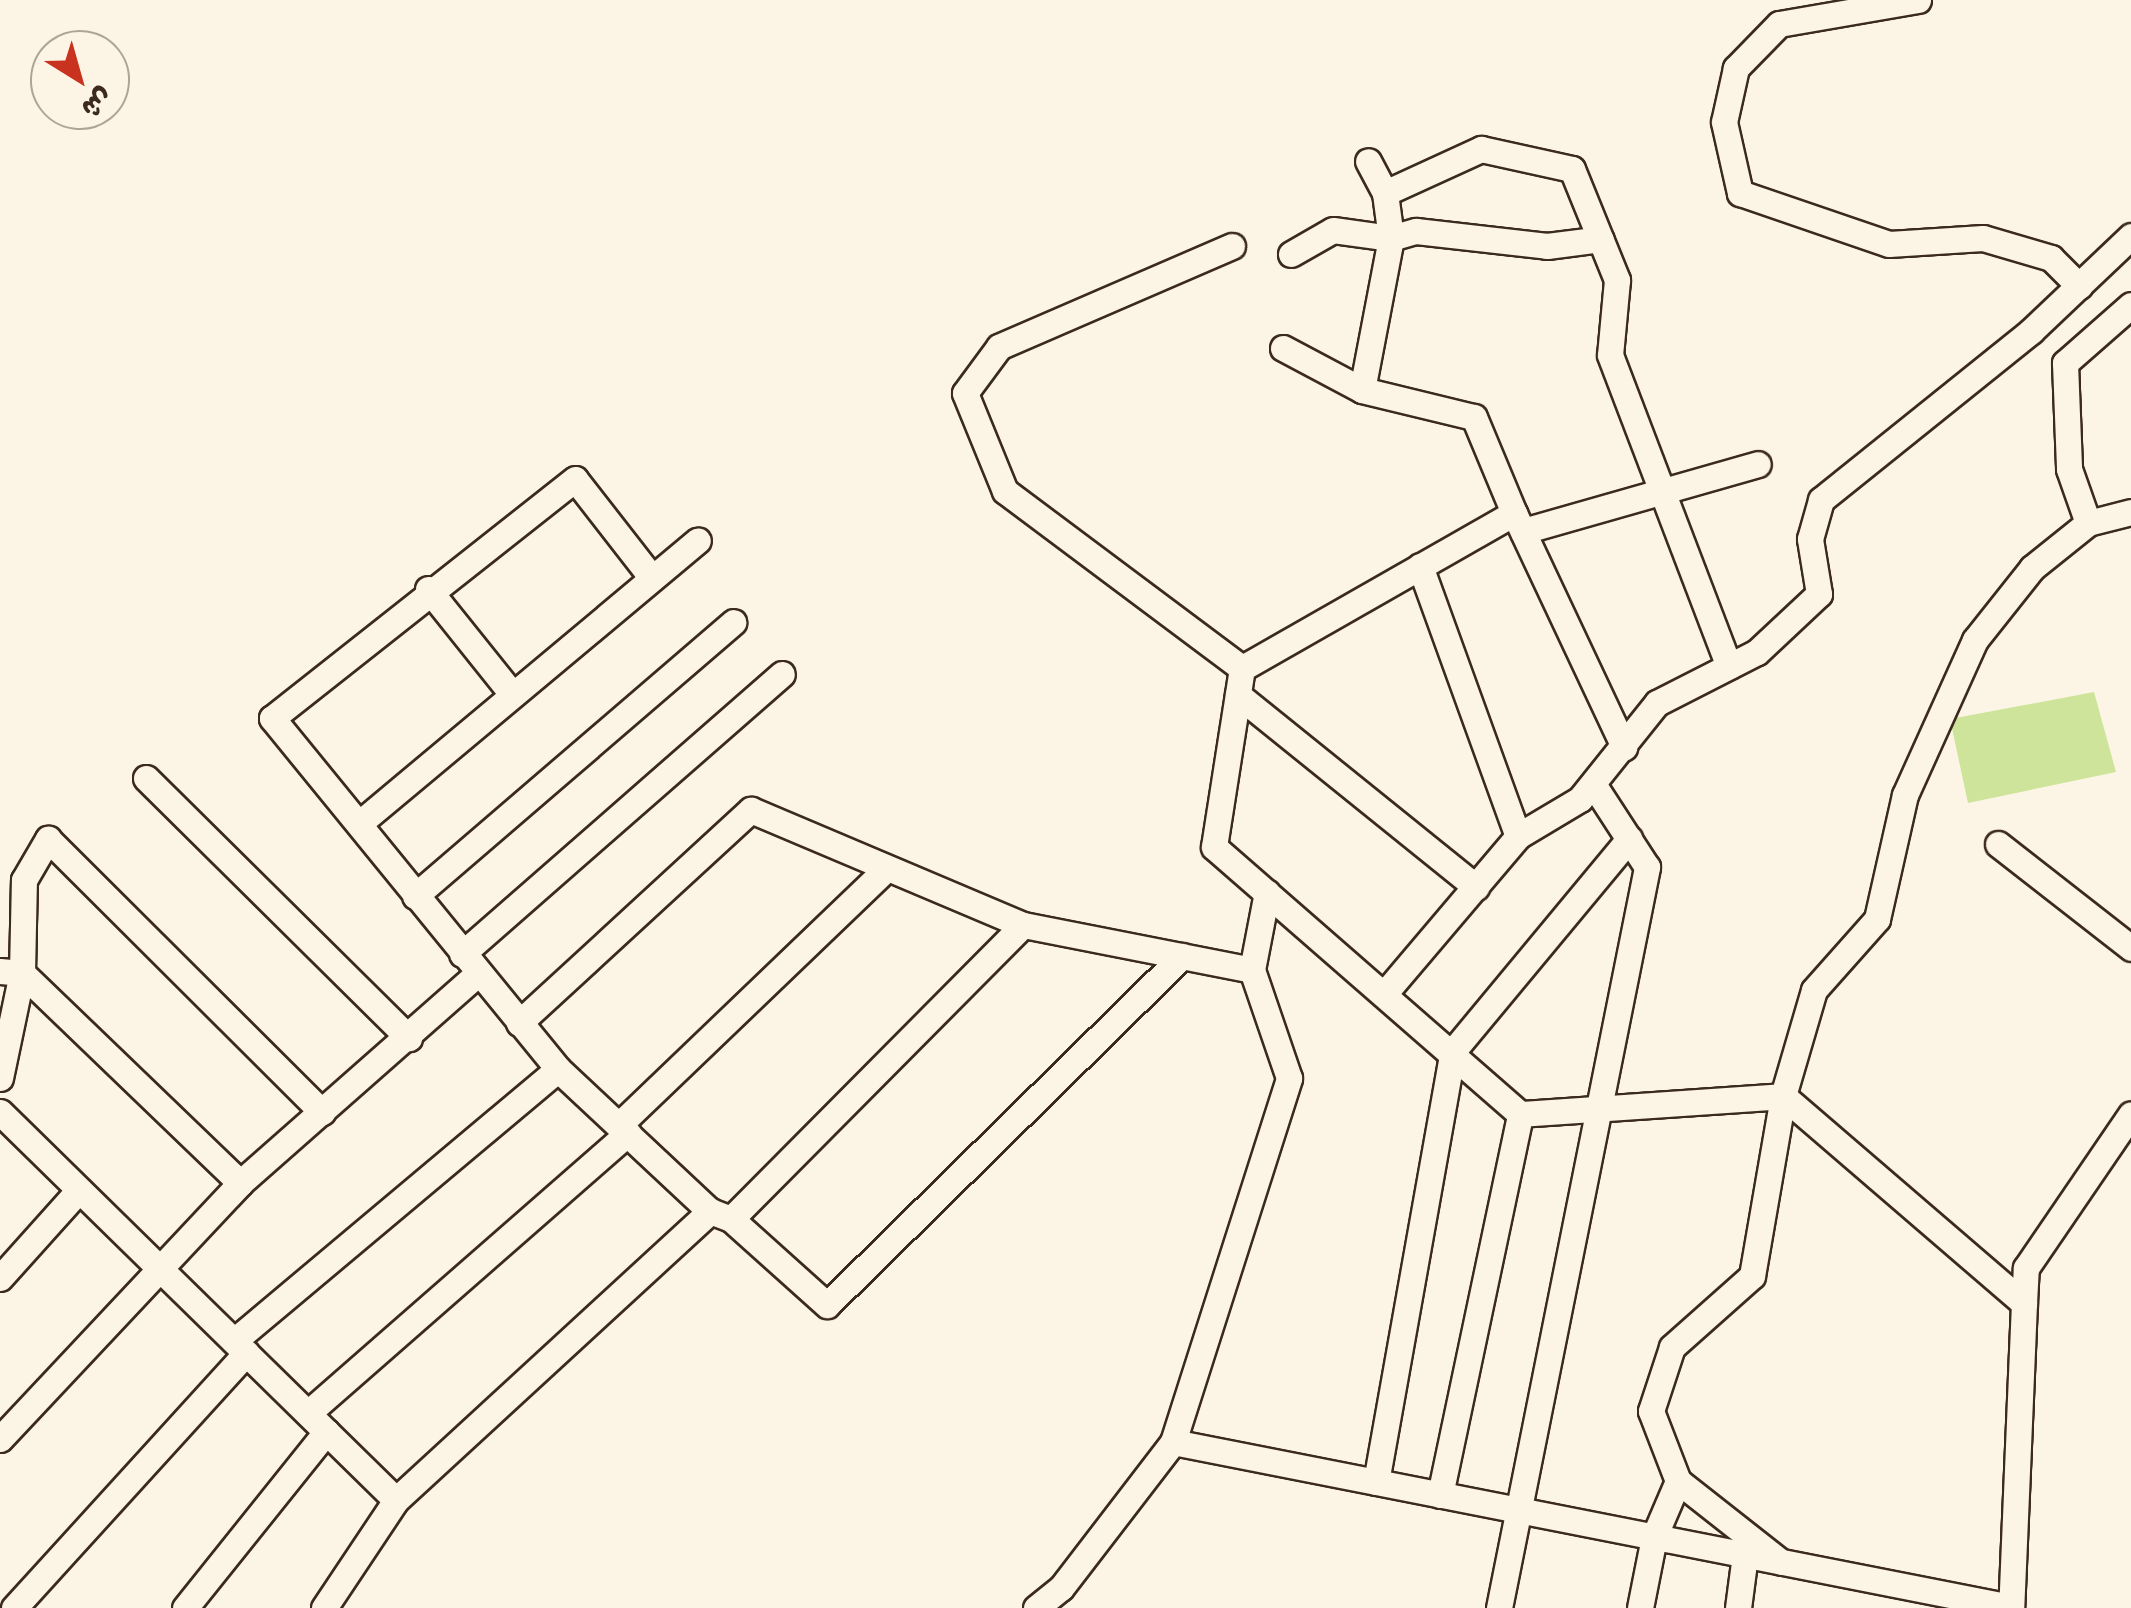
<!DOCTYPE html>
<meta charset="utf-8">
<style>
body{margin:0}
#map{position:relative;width:2131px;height:1608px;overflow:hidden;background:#fcf5e5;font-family:"Balsamiq Sans","Playpen Sans Arabic",sans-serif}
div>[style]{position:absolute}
.green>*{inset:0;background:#cde49a}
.roads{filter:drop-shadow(2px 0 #3b2a1e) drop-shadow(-2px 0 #3b2a1e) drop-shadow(0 2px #3b2a1e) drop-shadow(0 -2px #3b2a1e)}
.minor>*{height:25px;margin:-12.5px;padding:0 12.5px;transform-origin:12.5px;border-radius:12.5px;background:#fcf5e5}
span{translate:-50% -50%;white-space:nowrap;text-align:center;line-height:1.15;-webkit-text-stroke:9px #fcf5e5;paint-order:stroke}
.north{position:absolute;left:30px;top:30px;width:100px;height:100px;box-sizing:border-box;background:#fcf5e5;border:2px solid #afa495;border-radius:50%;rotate:143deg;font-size:28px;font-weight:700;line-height:40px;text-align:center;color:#3b2a1e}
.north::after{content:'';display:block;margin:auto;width:35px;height:45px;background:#c8321e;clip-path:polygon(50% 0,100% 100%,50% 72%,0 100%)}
</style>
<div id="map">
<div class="green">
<i style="clip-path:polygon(2094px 692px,2116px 772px,1968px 803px,1950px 719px)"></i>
</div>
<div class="roads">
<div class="minor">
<i style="left:1918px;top:0;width:141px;rotate:170.2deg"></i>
<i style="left:1779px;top:24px;width:62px;rotate:134.3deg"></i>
<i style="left:1736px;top:68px;width:55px;rotate:102.5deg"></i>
<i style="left:1724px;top:122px;width:73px;rotate:77.3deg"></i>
<i style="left:1740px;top:193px;width:157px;rotate:18.9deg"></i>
<i style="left:1889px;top:244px;width:94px;rotate:-3.7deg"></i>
<i style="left:1983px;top:238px;width:71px;rotate:16.4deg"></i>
<i style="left:2051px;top:258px;width:40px;rotate:45deg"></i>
<i style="left:1385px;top:193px;width:106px;rotate:-24.6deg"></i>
<i style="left:1481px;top:149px;width:93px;rotate:12.4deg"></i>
<i style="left:1572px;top:169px;width:120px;rotate:67.9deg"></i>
<i style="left:1617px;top:280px;width:75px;rotate:95.3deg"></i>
<i style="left:1610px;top:355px;width:333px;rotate:69.1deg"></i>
<i style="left:1232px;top:246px;width:254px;rotate:156.6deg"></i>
<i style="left:999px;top:347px;width:57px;rotate:126.5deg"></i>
<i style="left:965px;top:393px;width:106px;rotate:67.8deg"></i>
<i style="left:1005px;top:491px;width:296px;rotate:36.8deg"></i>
<i style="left:1291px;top:254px;width:48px;rotate:-29.7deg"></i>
<i style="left:1333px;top:230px;width:59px;rotate:7.9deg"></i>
<i style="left:1391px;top:238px;width:26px;rotate:-16deg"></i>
<i style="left:1416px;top:231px;width:132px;rotate:6.5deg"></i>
<i style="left:1547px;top:246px;width:54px;rotate:-7.4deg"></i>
<i style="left:2131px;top:305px;width:88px;rotate:138.7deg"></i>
<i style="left:2065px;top:363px;width:106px;rotate:87.8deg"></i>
<i style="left:2069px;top:469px;width:57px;rotate:70.6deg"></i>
<i style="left:2088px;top:523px;width:44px;rotate:-14.3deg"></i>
<i style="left:1283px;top:348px;width:89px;rotate:28deg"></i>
<i style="left:1362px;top:390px;width:115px;rotate:13.6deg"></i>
<i style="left:1474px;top:417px;width:104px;rotate:67.4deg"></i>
<i style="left:1514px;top:513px;width:313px;rotate:150.3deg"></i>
<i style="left:1242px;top:668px;width:181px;rotate:98.9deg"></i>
<i style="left:1214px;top:847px;width:406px;rotate:41.1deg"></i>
<i style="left:1520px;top:1114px;width:264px;rotate:-3.9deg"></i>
<i style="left:1783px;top:1096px;width:318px;rotate:40.7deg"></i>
<i style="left:2024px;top:1303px;width:305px;rotate:92.4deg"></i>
<i style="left:1362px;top:390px;width:155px;rotate:-79.2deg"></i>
<i style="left:1391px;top:238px;width:45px;rotate:-97.6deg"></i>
<i style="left:1385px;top:193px;width:36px;rotate:-118deg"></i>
<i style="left:1514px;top:513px;width:259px;rotate:64.8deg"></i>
<i style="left:1523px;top:531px;width:244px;rotate:-15.9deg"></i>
<i style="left:1420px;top:566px;width:287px;rotate:70.1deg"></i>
<i style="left:652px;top:578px;width:125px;rotate:-127.9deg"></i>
<i style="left:575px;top:479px;width:386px;rotate:141.7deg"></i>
<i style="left:272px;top:718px;width:453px;rotate:50.8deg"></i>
<i style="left:558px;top:1069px;width:208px;rotate:43.1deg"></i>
<i style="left:710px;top:1211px;width:22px;rotate:21deg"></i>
<i style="left:731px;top:1219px;width:129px;rotate:41.9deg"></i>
<i style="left:827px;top:1305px;width:498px;rotate:-44.5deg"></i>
<i style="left:428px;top:589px;width:134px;rotate:51.3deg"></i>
<i style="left:1238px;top:695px;width:306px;rotate:38.9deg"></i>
<i style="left:146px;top:778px;width:370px;rotate:44.7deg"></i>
<i style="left:361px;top:822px;width:439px;rotate:-39.9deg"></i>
<i style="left:1998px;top:844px;width:169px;rotate:38deg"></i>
<i style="left:415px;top:896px;width:420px;rotate:-40.7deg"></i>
<i style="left:462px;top:954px;width:425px;rotate:-41.2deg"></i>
<i style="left:0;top:971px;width:22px;rotate:5deg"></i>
<i style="left:22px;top:973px;width:303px;rotate:43.9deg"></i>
<i style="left:1385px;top:993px;width:206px;rotate:-49.7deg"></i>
<i style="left:1518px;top:836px;width:72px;rotate:-30.8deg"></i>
<i style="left:1580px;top:799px;width:123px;rotate:-51.3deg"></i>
<i style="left:1657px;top:703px;width:112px;rotate:-27deg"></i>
<i style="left:1757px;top:652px;width:85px;rotate:-43.1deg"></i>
<i style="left:1819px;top:594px;width:56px;rotate:-99.3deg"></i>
<i style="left:1810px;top:539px;width:41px;rotate:-74.2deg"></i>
<i style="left:1821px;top:500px;width:270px;rotate:-38.8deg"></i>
<i style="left:2031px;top:331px;width:138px;rotate:-43.5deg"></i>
<i style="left:519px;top:1023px;width:315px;rotate:-42.6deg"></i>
<i style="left:751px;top:810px;width:295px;rotate:22.9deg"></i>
<i style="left:1023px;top:925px;width:233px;rotate:11.1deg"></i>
<i style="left:0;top:1078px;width:107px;rotate:-78.2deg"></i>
<i style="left:22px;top:973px;width:93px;rotate:-88.8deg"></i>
<i style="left:24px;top:880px;width:48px;rotate:-59.7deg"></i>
<i style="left:48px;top:839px;width:387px;rotate:44.9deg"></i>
<i style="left:0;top:1112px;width:554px;rotate:44.42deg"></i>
<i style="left:619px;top:1125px;width:371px;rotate:-43.8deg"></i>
<i style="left:731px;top:1219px;width:414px;rotate:-45.2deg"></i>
<i style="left:0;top:1278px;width:118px;rotate:-48.1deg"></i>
<i style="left:2024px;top:1303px;width:35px;rotate:-87deg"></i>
<i style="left:2026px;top:1268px;width:186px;rotate:-55.7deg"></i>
<i style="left:234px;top:1341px;width:423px;rotate:-40deg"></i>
<i style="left:308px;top:1413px;width:425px;rotate:-41.2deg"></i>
<i style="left:0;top:1439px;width:351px;rotate:-46.8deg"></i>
<i style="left:240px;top:1183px;width:316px;rotate:-41.4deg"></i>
<i style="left:1173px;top:1442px;width:854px;rotate:11.14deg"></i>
<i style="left:1376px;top:1482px;width:438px;rotate:-79.9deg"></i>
<i style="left:1453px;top:1051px;width:276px;rotate:-50.3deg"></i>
<i style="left:1440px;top:1495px;width:389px;rotate:-78.1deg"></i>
<i style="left:1781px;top:1562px;width:131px;rotate:-141.8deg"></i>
<i style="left:1678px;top:1481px;width:75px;rotate:-111.1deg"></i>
<i style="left:1651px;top:1411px;width:67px;rotate:-71.8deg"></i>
<i style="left:1672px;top:1347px;width:107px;rotate:-41.6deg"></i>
<i style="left:1752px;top:1276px;width:183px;rotate:-80.2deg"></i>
<i style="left:1783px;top:1096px;width:110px;rotate:-73.7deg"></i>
<i style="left:1814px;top:990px;width:95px;rotate:-48.4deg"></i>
<i style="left:1877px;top:919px;width:127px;rotate:-77.3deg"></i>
<i style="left:1905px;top:795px;width:170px;rotate:-65.7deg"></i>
<i style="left:1975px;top:640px;width:92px;rotate:-51.6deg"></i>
<i style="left:2032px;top:568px;width:72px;rotate:-38.8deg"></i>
<i style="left:14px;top:1608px;width:345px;rotate:-47.7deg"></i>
<i style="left:185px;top:1608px;width:226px;rotate:-51.3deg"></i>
<i style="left:324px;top:1608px;width:130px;rotate:-56.3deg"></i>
<i style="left:396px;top:1500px;width:427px;rotate:-42.6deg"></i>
<i style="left:1036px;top:1608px;width:32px;rotate:-39deg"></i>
<i style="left:1061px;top:1588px;width:184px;rotate:-52.5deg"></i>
<i style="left:1173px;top:1442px;width:382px;rotate:-72.3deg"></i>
<i style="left:1289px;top:1078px;width:114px;rotate:-108.9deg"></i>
<i style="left:1252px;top:970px;width:79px;rotate:-79.1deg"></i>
<i style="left:1499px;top:1608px;width:756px;rotate:-78.7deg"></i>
<i style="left:1647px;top:867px;width:99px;rotate:-123deg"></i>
<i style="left:1640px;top:1608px;width:72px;rotate:-78.8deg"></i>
<i style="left:1654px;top:1537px;width:61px;rotate:-66.8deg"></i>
<i style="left:1738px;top:1608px;width:53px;rotate:-82.5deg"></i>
</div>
</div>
<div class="north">ش</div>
</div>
